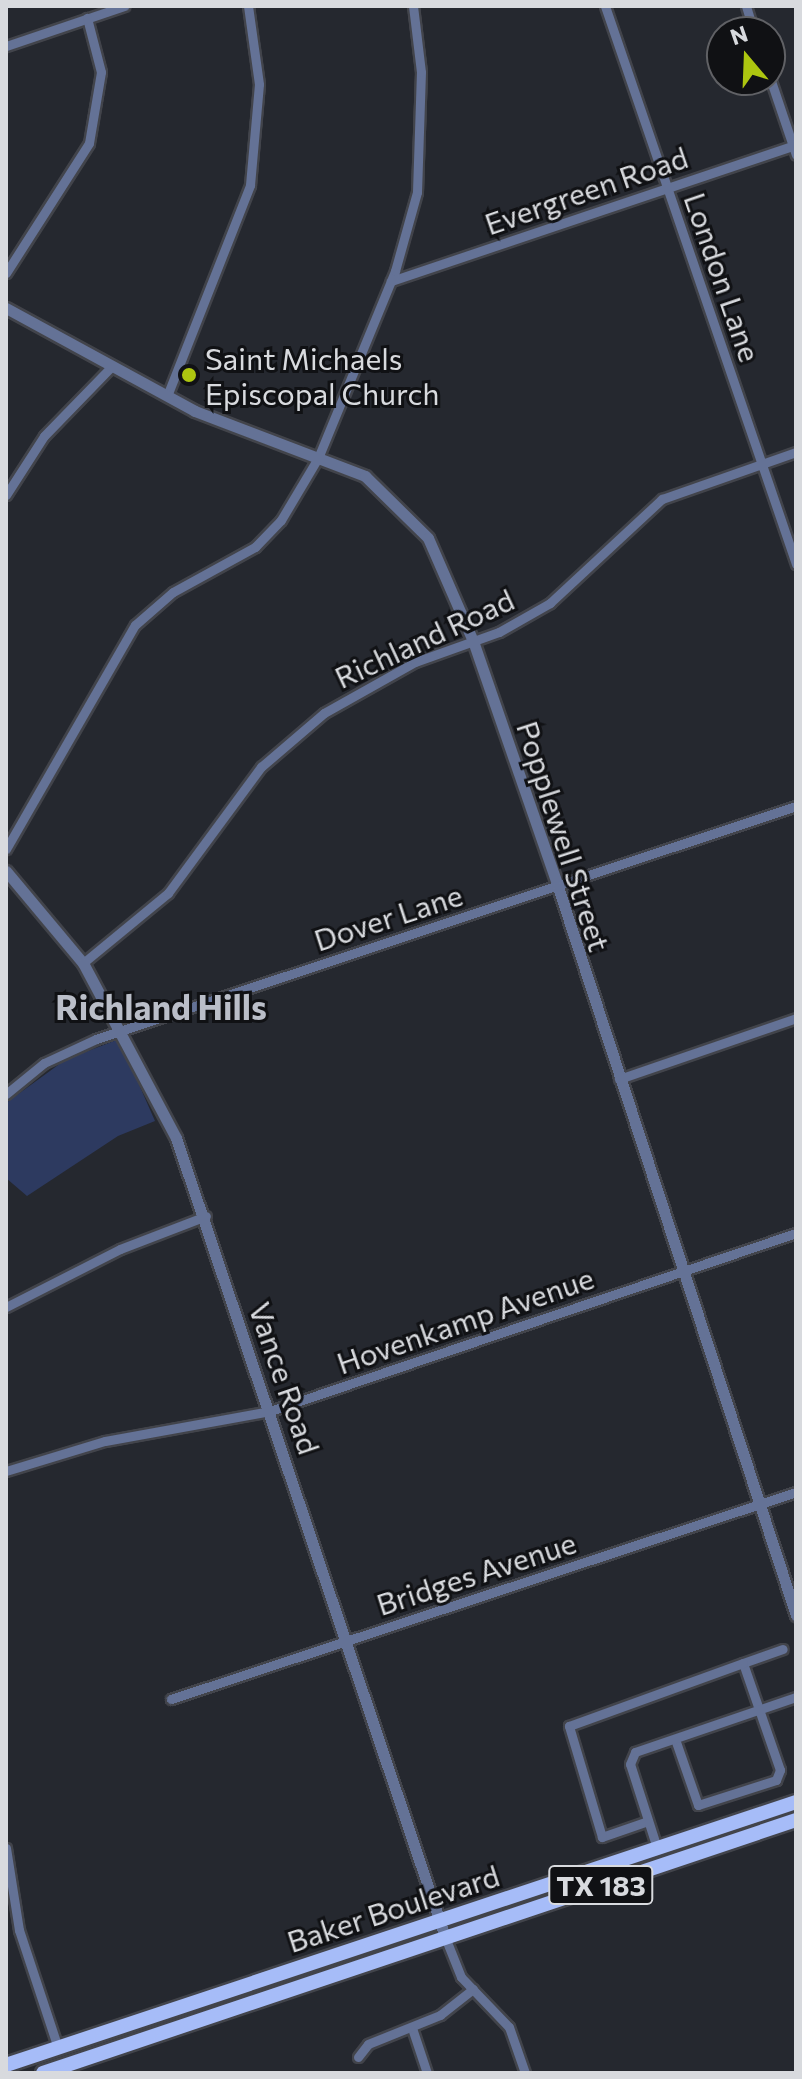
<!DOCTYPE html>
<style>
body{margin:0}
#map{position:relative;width:802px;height:2079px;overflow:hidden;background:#25282f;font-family:Commissioner,sans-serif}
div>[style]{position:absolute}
.green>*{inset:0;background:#2d3a60}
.roads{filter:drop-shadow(2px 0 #42444b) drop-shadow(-2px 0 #42444b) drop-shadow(0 2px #42444b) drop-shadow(0 -2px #42444b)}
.minor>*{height:9px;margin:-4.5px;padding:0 4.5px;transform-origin:4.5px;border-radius:4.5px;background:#647296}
.tertiary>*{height:11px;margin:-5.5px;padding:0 5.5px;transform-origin:5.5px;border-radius:5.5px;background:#647296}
.primary>*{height:14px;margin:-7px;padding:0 7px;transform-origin:7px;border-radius:7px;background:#a6bcf8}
.dots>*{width:22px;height:22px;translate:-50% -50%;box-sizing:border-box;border:4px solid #101114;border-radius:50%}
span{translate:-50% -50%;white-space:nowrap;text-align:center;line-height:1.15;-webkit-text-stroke:6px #101114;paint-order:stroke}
.shield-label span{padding:2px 6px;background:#101114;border:2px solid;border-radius:6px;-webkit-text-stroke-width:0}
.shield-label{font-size:28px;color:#d8dade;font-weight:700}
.street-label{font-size:30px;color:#d8dade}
.poi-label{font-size:30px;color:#d8dade}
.left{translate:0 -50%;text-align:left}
.quarter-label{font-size:34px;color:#babec8;font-weight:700}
.frame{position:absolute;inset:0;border:8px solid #d8dade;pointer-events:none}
.north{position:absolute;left:706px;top:16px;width:80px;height:80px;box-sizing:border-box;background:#101114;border:2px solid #606165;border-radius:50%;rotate:341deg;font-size:22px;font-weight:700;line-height:32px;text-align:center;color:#d8dade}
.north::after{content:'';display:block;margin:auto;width:28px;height:36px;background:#adc610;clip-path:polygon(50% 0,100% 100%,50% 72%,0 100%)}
</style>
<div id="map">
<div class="green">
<i style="clip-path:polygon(119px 1039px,155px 1121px,118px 1136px,27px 1196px,6px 1178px,6px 1103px,65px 1060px)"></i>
</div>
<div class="roads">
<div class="minor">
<i style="left:605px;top:6px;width:590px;rotate:71.1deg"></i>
<i style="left:746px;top:6px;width:27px;rotate:73deg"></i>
<i style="left:6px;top:46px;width:125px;rotate:-18.7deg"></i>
<i style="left:770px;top:78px;width:81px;rotate:71.3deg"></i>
<i style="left:6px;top:273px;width:154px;rotate:-57.4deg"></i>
<i style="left:89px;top:143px;width:72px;rotate:-80.4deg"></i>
<i style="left:101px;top:72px;width:56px;rotate:-104.5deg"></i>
<i style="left:391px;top:281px;width:427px;rotate:-18.6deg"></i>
<i style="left:167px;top:396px;width:227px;rotate:-68.5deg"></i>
<i style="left:250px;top:185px;width:101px;rotate:-84.9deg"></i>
<i style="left:259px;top:84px;width:79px;rotate:-98deg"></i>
<i style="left:6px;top:495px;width:70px;rotate:-57.2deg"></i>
<i style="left:44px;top:436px;width:96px;rotate:-45.8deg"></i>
<i style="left:6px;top:849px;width:258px;rotate:-60.1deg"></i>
<i style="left:135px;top:625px;width:50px;rotate:-41deg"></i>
<i style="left:173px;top:592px;width:94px;rotate:-28.8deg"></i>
<i style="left:255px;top:547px;width:37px;rotate:-46deg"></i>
<i style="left:281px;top:520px;width:72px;rotate:-59.2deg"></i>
<i style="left:318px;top:458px;width:202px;rotate:-67.6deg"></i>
<i style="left:395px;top:271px;width:82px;rotate:-74.4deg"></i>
<i style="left:417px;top:192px;width:120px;rotate:-88.1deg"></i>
<i style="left:421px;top:72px;width:66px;rotate:-96.9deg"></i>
<i style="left:83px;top:963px;width:110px;rotate:-39.5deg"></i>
<i style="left:168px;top:893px;width:157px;rotate:-53.6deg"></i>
<i style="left:261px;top:767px;width:83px;rotate:-40.6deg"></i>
<i style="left:324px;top:713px;width:104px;rotate:-29.3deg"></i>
<i style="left:415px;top:662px;width:89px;rotate:-19.7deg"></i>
<i style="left:499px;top:632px;width:59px;rotate:-29.6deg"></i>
<i style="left:550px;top:603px;width:153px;rotate:-42.9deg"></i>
<i style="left:662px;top:499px;width:142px;rotate:-19.3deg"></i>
<i style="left:619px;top:1079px;width:187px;rotate:-19deg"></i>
<i style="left:6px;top:1094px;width:49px;rotate:-39.2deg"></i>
<i style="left:44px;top:1063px;width:57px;rotate:-24.8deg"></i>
<i style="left:96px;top:1039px;width:738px;rotate:-18.41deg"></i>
<i style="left:6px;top:1307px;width:128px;rotate:-27deg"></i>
<i style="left:120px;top:1249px;width:92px;rotate:-21deg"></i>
<i style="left:6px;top:1471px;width:103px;rotate:-16.9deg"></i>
<i style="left:105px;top:1441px;width:168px;rotate:-10.3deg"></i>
<i style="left:270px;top:1411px;width:555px;rotate:-18.7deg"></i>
<i style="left:171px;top:1699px;width:658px;rotate:-18.32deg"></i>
<i style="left:675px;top:1739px;width:70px;rotate:70.8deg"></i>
<i style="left:698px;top:1805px;width:82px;rotate:-17.8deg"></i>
<i style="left:776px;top:1780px;width:11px;rotate:-68deg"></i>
<i style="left:780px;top:1770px;width:113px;rotate:-109.1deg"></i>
<i style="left:743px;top:1663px;width:42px;rotate:-19.3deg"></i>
<i style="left:648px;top:1821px;width:49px;rotate:160.8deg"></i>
<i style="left:602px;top:1837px;width:116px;rotate:-106.6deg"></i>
<i style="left:569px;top:1726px;width:185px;rotate:-19.9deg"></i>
<i style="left:6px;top:1848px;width:83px;rotate:81deg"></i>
<i style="left:19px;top:1930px;width:124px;rotate:71.7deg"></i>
<i style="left:657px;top:1848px;width:88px;rotate:-107.8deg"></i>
<i style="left:630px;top:1764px;width:13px;rotate:-67deg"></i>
<i style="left:635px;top:1752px;width:170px;rotate:-18.9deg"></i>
<i style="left:445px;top:1937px;width:43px;rotate:68.2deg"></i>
<i style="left:461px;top:1977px;width:69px;rotate:46.2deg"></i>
<i style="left:509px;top:2027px;width:49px;rotate:70.8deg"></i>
<i style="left:412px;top:2028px;width:47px;rotate:71.6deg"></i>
<i style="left:358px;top:2057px;width:16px;rotate:-52deg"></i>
<i style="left:368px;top:2044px;width:78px;rotate:-21.9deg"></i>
<i style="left:440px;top:2015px;width:42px;rotate:-38.2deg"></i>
</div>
<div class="tertiary">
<i style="left:6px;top:308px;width:215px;rotate:28.6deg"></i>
<i style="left:195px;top:411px;width:182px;rotate:20.9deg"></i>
<i style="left:365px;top:476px;width:88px;rotate:44.5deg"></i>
<i style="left:428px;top:538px;width:112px;rotate:66.4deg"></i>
<i style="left:473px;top:641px;width:260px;rotate:70.9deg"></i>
<i style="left:558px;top:887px;width:766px;rotate:71.9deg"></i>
<i style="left:6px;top:871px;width:120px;rotate:50.1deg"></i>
<i style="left:83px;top:963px;width:198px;rotate:62deg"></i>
<i style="left:176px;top:1138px;width:843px;rotate:71.39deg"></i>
</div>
<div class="primary">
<i style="left:6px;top:2065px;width:833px;rotate:-18.41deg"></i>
<i style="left:43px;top:2073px;width:794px;rotate:-18.57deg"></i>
</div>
</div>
<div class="dots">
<i style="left:189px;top:375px;background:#adc610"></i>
</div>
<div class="shield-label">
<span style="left:601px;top:1885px">TX 183</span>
</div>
<div class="street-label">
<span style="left:586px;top:190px;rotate:-19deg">Evergreen Road</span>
<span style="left:723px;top:277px;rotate:71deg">London Lane</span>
<span style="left:424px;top:638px;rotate:-25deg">Richland Road</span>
<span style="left:564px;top:836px;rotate:72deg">Popplewell Street</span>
<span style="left:388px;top:917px;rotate:-18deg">Dover Lane</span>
<span style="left:465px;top:1320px;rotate:-19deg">Hovenkamp Avenue</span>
<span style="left:285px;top:1378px;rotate:71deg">Vance Road</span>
<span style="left:476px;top:1573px;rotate:-18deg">Bridges Avenue</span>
<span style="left:393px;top:1908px;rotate:-18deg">Baker Boulevard</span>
</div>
<div class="poi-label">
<span class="left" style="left:205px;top:375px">Saint Michaels<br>Episcopal Church</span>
</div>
<div class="quarter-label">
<span style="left:161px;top:1007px">Richland Hills</span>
</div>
<div class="frame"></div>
<div class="north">N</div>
</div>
